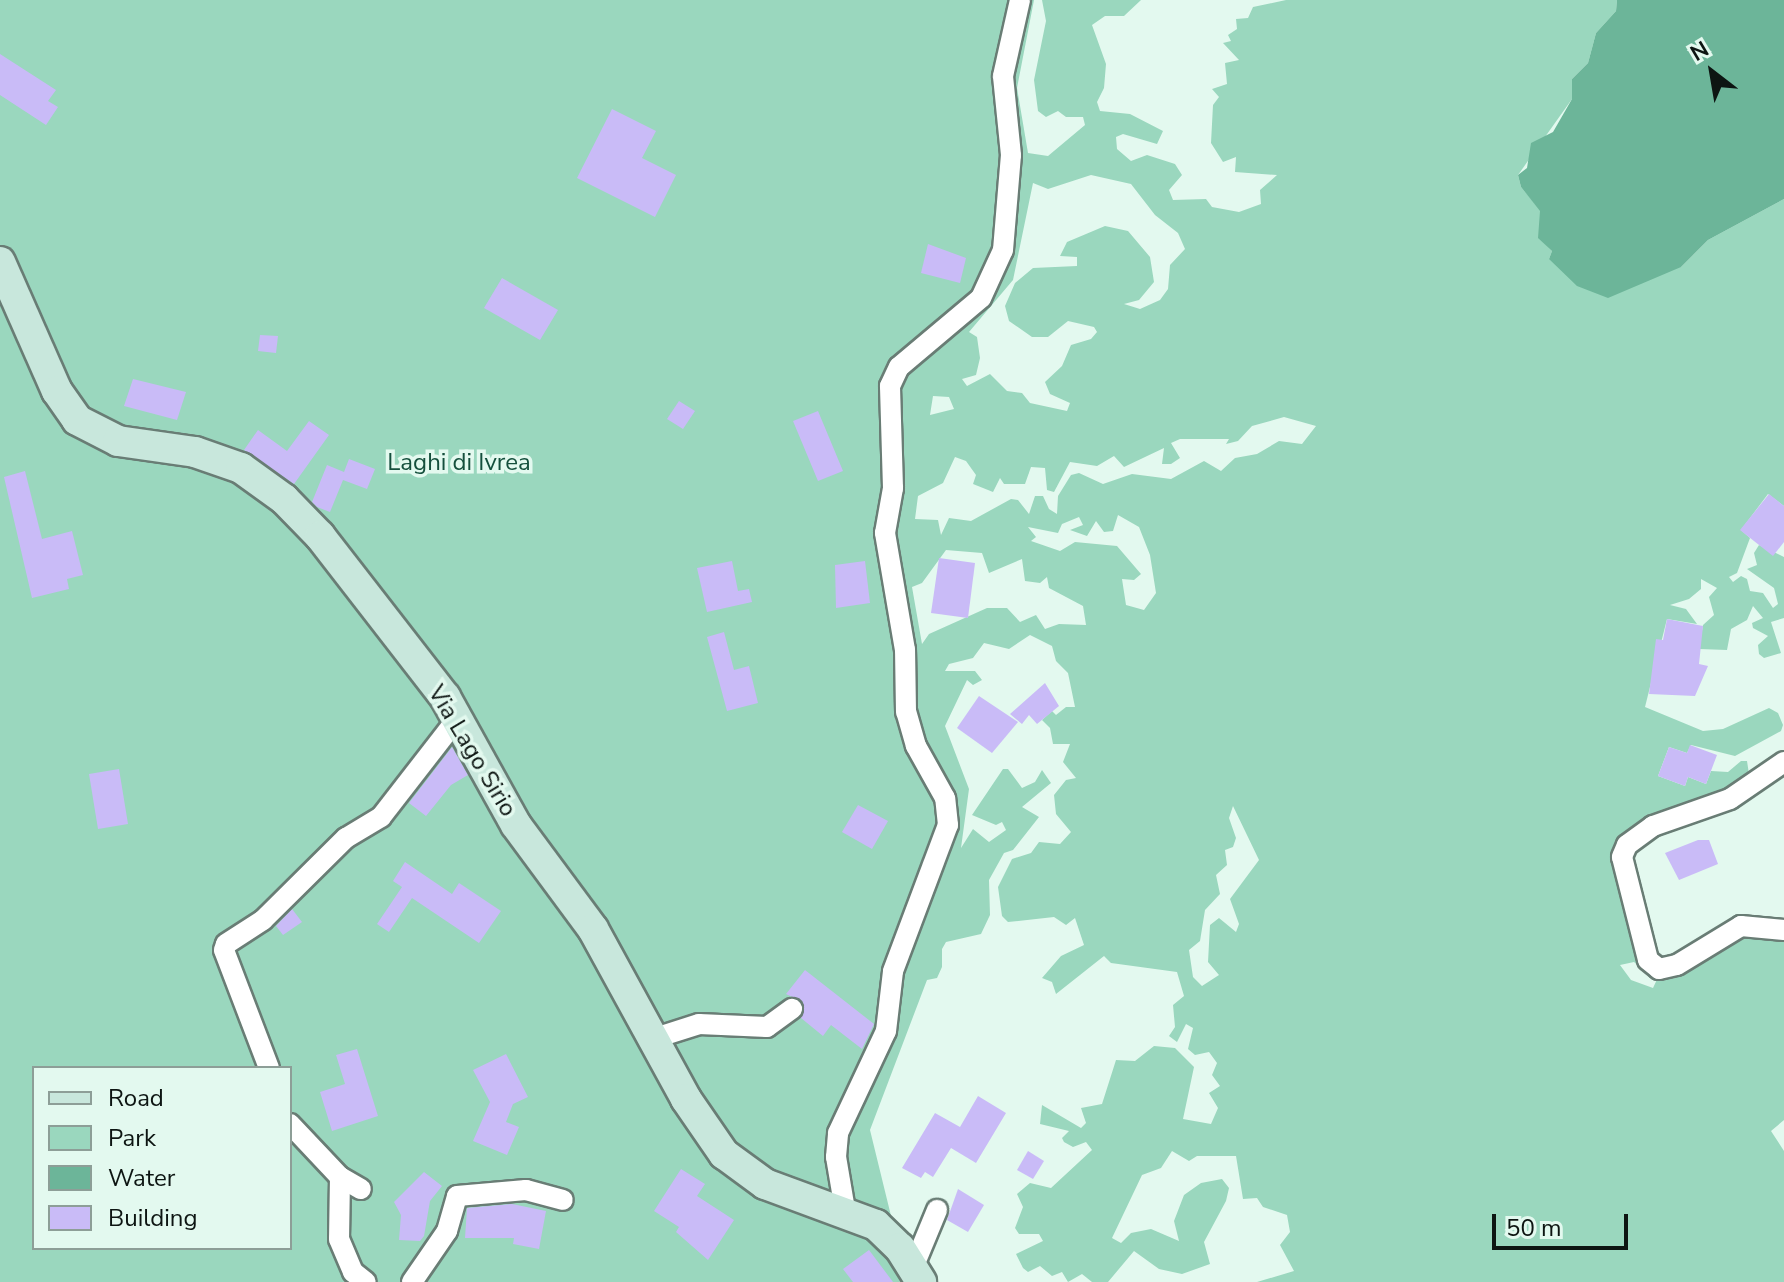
<!DOCTYPE html>
<style>
body{margin:0}
#map{position:relative;width:1784px;height:1282px;overflow:hidden;background:#e3f9ef;font-family:"Nunito Sans",sans-serif}
div>[style]{position:absolute}
.green>*{inset:0;background:#9ad7be}
.water>*{inset:0;background:#6cb599}
.building>*{inset:0;background:#c9bbf7}
.roads{filter:drop-shadow(2px 0 #697d75) drop-shadow(-2px 0 #697d75) drop-shadow(0 2px #697d75) drop-shadow(0 -2px #697d75)}
.street>*{height:20px;margin:-10px;padding:0 10px;transform-origin:10px;border-radius:10px;background:#fff}
.secondary>*{height:30px;margin:-15px;padding:0 15px;transform-origin:15px;border-radius:15px;background:#c8e7dc}
span{translate:-50% -50%;white-space:nowrap;text-align:center;line-height:1.15;-webkit-text-stroke:7px #e3f9ef;paint-order:stroke}
.park-label{font-size:24px;color:#15503d}
.street-label{font-size:24px;color:#0d1512}
.legend{position:absolute;left:32px;top:1066px;width:260px;height:184px;box-sizing:border-box;background:#e3f9ef;border:2px solid #8d9e97;margin:0;padding:10px 14px;list-style:none;font-size:24px;color:#0d1512}
.legend li{display:flex;align-items:center;gap:16px;height:40px}
.legend b{width:40px;border:2px solid #8d9e97}
.north{position:absolute;left:1672px;top:32px;width:80px;height:80px;-webkit-text-stroke:6px #e3f9ef;paint-order:stroke;rotate:329deg;font-size:22px;font-weight:700;line-height:32px;text-align:center;color:#0d1512}
.north::after{content:'';display:block;margin:auto;width:28px;height:36px;background:#0d1512;clip-path:polygon(50% 0,100% 100%,50% 72%,0 100%)}
.scale{position:absolute;left:1492px;top:1214px;width:136px;height:36px;box-sizing:border-box;border:4px solid #0d1512;border-top:0;padding-left:10px;font-size:24px;line-height:28px;white-space:nowrap;color:#0d1512;-webkit-text-stroke:6px #e3f9ef;paint-order:stroke}
</style>
<div id="map">
<div class="green">
<i style="clip-path:polygon(evenodd,0 0,1034px 0,1017px 88px,1028px 153px,1048px 156px,1085px 125px,1083px 117px,1066px 117px,1058px 111px,1046px 117px,1038px 111px,1034px 80px,1046px 21px,1042px 0,1141px 0,1124px 16px,1105px 16px,1092px 25px,1106px 64px,1104px 88px,1097px 102px,1100px 111px,1130px 114px,1163px 131px,1157px 144px,1123px 134px,1116px 137px,1117px 149px,1131px 161px,1147px 155px,1175px 164px,1182px 175px,1169px 190px,1173px 200px,1206px 199px,1212px 207px,1239px 212px,1261px 204px,1260px 190px,1277px 175px,1235px 172px,1236px 157px,1223px 162px,1211px 143px,1213px 105px,1219px 97px,1212px 89px,1227px 84px,1225px 63px,1239px 60px,1223px 43px,1231px 41px,1228px 35px,1237px 29px,1236px 19px,1248px 18px,1253px 7px,1286px 0,1617px 0,1616px 11px,1596px 33px,1588px 63px,1572px 79px,1572px 99px,1518px 175px,1521px 187px,1541px 211px,1539px 237px,1552px 251px,1549px 259px,1681px 267px,1708px 240px,1784px 199px,1784px 506px,1768px 494px,1741px 530px,1750px 538px,1737px 573px,1729px 577px,1733px 582px,1741px 576px,1747px 579px,1750px 591px,1763px 593px,1773px 608px,1778px 604px,1774px 588px,1747px 569px,1757px 565px,1754px 553px,1759px 545px,1784px 557px,1784px 618px,1771px 622px,1781px 653px,1764px 658px,1759px 654px,1758px 645px,1768px 636px,1753px 628px,1752px 623px,1763px 618px,1753px 606px,1747px 620px,1731px 629px,1727px 650px,1699px 649px,1703px 625px,1714px 615px,1709px 597px,1717px 588px,1701px 579px,1701px 589px,1689px 599px,1670px 605px,1686px 609px,1697px 624px,1667px 619px,1645px 707px,1703px 731px,1723px 729px,1769px 708px,1778px 713px,1783px 725px,1781px 731px,1735px 756px,1691px 745px,1687px 753px,1669px 747px,1658px 776px,1685px 786px,1688px 777px,1706px 784px,1711px 771px,1728px 772px,1741px 761px,1747px 761px,1749px 774px,1732px 789px,1621px 840px,1647px 967px,1643px 970px,1634px 962px,1620px 965px,1631px 980px,1653px 988px,1660px 973px,1736px 933px,1784px 936px,1784px 1120px,1771px 1131px,1784px 1151px,1784px 1282px,1257px 1282px,1294px 1271px,1280px 1245px,1290px 1232px,1287px 1215px,1263px 1207px,1257px 1198px,1243px 1199px,1236px 1156px,1197px 1156px,1189px 1161px,1172px 1151px,1161px 1168px,1142px 1175px,1112px 1238px,1121px 1243px,1131px 1233px,1151px 1229px,1179px 1241px,1174px 1221px,1184px 1195px,1201px 1183px,1222px 1179px,1229px 1188px,1226px 1201px,1204px 1242px,1210px 1264px,1182px 1274px,1159px 1269px,1134px 1251px,1108px 1282px,1092px 1282px,1082px 1274px,1068px 1282px,1062px 1272px,1052px 1276px,1040px 1266px,1028px 1272px,1023px 1268px,1016px 1254px,1043px 1241px,1039px 1234px,1019px 1234px,1015px 1228px,1023px 1207px,1017px 1194px,1030px 1183px,1051px 1188px,1092px 1150px,1086px 1142px,1073px 1147px,1064px 1142px,1062px 1138px,1069px 1131px,1040px 1124px,1042px 1105px,1081px 1128px,1086px 1123px,1081px 1108px,1102px 1104px,1116px 1060px,1135px 1061px,1154px 1046px,1175px 1048px,1194px 1067px,1183px 1119px,1211px 1124px,1218px 1108px,1209px 1093px,1220px 1086px,1212px 1075px,1217px 1063px,1209px 1052px,1195px 1055px,1188px 1049px,1193px 1028px,1186px 1024px,1177px 1042px,1169px 1036px,1175px 1027px,1173px 1005px,1184px 996px,1177px 972px,1111px 963px,1104px 956px,1056px 994px,1052px 982px,1042px 978px,1061px 956px,1084px 945px,1075px 918px,1066px 925px,1054px 917px,1008px 922px,1002px 916px,998px 887px,1012px 859px,1031px 853px,1039px 842px,1060px 844px,1071px 832px,1056px 814px,1054px 795px,1066px 780px,1076px 778px,1063px 762px,1070px 744px,1053px 744px,1050px 728px,1042px 720px,1052px 711px,1056px 715px,1066px 707px,1075px 707px,1068px 673px,1056px 661px,1052px 646px,1030px 635px,1009px 649px,984px 643px,973px 658px,949px 664px,945px 671px,975px 671px,982px 680px,973px 685px,967px 680px,945px 726px,969px 789px,961px 848px,973px 829px,989px 842px,1006px 830px,1002px 822px,996px 825px,972px 815px,1003px 769px,1008px 769px,1022px 788px,1035px 782px,1042px 770px,1051px 783px,1022px 807px,1039px 817px,1013px 850px,1004px 853px,989px 880px,990px 915px,981px 934px,946px 942px,942px 949px,942px 967px,937px 978px,927px 980px,870px 1130px,893px 1224px,922px 1282px,0 1282px,0 0,1091px 175px,1131px 184px,1155px 215px,1178px 233px,1185px 249px,1170px 265px,1168px 289px,1160px 300px,1140px 309px,1124px 304px,1139px 300px,1154px 282px,1150px 257px,1128px 231px,1105px 226px,1067px 242px,1060px 256px,1077px 257px,1077px 266px,1033px 268px,1015px 283px,1005px 306px,1009px 321px,1032px 337px,1048px 337px,1068px 321px,1094px 327px,1097px 332px,1091px 339px,1071px 345px,1062px 366px,1045px 382px,1050px 394px,1070px 403px,1067px 411px,1030px 403px,1022px 393px,1007px 391px,990px 374px,967px 386px,962px 379px,976px 375px,980px 358px,977px 337px,969px 332px,1013px 280px,1033px 183px,1048px 189px,1091px 175px,0 0,933px 396px,949px 397px,954px 409px,930px 415px,933px 396px,0 0,1284px 417px,1316px 426px,1302px 444px,1279px 441px,1257px 454px,1235px 458px,1221px 471px,1204px 461px,1171px 479px,1132px 474px,1103px 484px,1079px 473px,1071px 475px,1058px 496px,1057px 514px,1049px 509px,1043px 496px,1035px 496px,1029px 514px,1018px 500px,1011px 499px,971px 521px,949px 518px,941px 535px,938px 520px,915px 519px,918px 496px,943px 483px,955px 457px,966px 461px,976px 475px,973px 484px,993px 492px,1000px 478px,1004px 484px,1025px 484px,1031px 467px,1045px 468px,1047px 490px,1054px 492px,1070px 462px,1097px 466px,1114px 456px,1124px 467px,1164px 448px,1162px 464px,1171px 464px,1180px 458px,1171px 443px,1180px 439px,1229px 439px,1226px 444px,1238px 441px,1252px 426px,1284px 417px,0 0,1118px 515px,1139px 527px,1150px 555px,1156px 593px,1144px 610px,1126px 605px,1122px 579px,1134px 580px,1141px 574px,1117px 546px,1075px 542px,1060px 551px,1031px 541px,1036px 537px,1028px 527px,1058px 533px,1062px 524px,1079px 517px,1083px 525px,1070px 530px,1087px 536px,1096px 521px,1104px 532px,1113px 531px,1118px 515px,0 0,946px 550px,982px 553px,989px 573px,1022px 559px,1025px 581px,1040px 583px,1047px 577px,1049px 588px,1083px 606px,1086px 625px,1059px 624px,1045px 629px,1036px 615px,1020px 622px,1007px 608px,987px 608px,929px 634px,922px 644px,912px 587px,922px 583px,946px 550px,0 0,1233px 806px,1259px 860px,1230px 899px,1239px 924px,1236px 932px,1219px 918px,1210px 925px,1208px 962px,1219px 975px,1202px 986px,1193px 977px,1189px 950px,1200px 941px,1205px 910px,1220px 894px,1216px 875px,1227px 865px,1225px 850px,1233px 847px,1236px 838px,1229px 818px,1233px 806px,0 0,34px 1068px,290px 1068px,290px 1248px,34px 1248px,34px 1068px)"></i>
</div>
<div class="water">
<i style="clip-path:polygon(1617px 0,1784px 0,1784px 199px,1708px 240px,1681px 267px,1608px 298px,1577px 286px,1549px 259px,1552px 251px,1538px 238px,1540px 211px,1521px 187px,1518px 175px,1527px 168px,1531px 143px,1553px 132px,1572px 99px,1572px 79px,1588px 63px,1596px 33px,1616px 11px)"></i>
</div>
<div class="building">
<i style="clip-path:polygon(0 54px,56px 90px,48px 101px,58px 107px,46px 125px,0 95px)"></i>
<i style="clip-path:polygon(612px 109px,656px 131px,642px 158px,676px 175px,655px 217px,577px 178px)"></i>
<i style="clip-path:polygon(928px 244px,966px 258px,960px 283px,921px 273px)"></i>
<i style="clip-path:polygon(502px 278px,558px 310px,540px 340px,484px 308px)"></i>
<i style="clip-path:polygon(260px 335px,278px 336px,276px 353px,258px 351px)"></i>
<i style="clip-path:polygon(133px 379px,186px 392px,177px 420px,124px 406px)"></i>
<i style="clip-path:polygon(679px 401px,695px 411px,683px 429px,667px 419px)"></i>
<i style="clip-path:polygon(818px 411px,843px 471px,818px 481px,793px 421px)"></i>
<i style="clip-path:polygon(309px 421px,329px 435px,294px 484px,244px 450px,258px 430px,287px 451px)"></i>
<i style="clip-path:polygon(349px 459px,375px 469px,367px 489px,343px 480px,330px 512px,317px 507px,312px 502px,327px 465px,344px 472px)"></i>
<i style="clip-path:polygon(25px 471px,42px 539px,72px 531px,83px 575px,67px 579px,69px 589px,32px 598px,4px 477px)"></i>
<i style="clip-path:polygon(1769px 494px,1784px 506px,1784px 542px,1773px 556px,1740px 530px)"></i>
<i style="clip-path:polygon(939px 558px,975px 563px,968px 618px,931px 613px)"></i>
<i style="clip-path:polygon(732px 561px,738px 591px,749px 589px,752px 602px,707px 612px,697px 568px)"></i>
<i style="clip-path:polygon(865px 561px,870px 603px,836px 608px,835px 565px)"></i>
<i style="clip-path:polygon(1667px 619px,1703px 626px,1699px 664px,1708px 666px,1695px 696px,1649px 694px,1656px 639px,1663px 640px)"></i>
<i style="clip-path:polygon(724px 632px,734px 670px,749px 666px,758px 703px,727px 711px,707px 637px)"></i>
<i style="clip-path:polygon(1045px 683px,1059px 706px,1037px 724px,1029px 715px,1022px 724px,1010px 714px)"></i>
<i style="clip-path:polygon(979px 696px,1018px 722px,992px 753px,957px 728px)"></i>
<i style="clip-path:polygon(1690px 745px,1717px 755px,1706px 784px,1688px 777px,1685px 786px,1658px 776px,1669px 747px,1687px 753px)"></i>
<i style="clip-path:polygon(452px 747px,468px 775px,451px 785px,426px 816px,409px 803px)"></i>
<i style="clip-path:polygon(119px 769px,128px 824px,98px 829px,89px 774px)"></i>
<i style="clip-path:polygon(858px 805px,888px 821px,872px 849px,842px 832px)"></i>
<i style="clip-path:polygon(1698px 840px,1709px 840px,1718px 864px,1679px 880px,1665px 853px)"></i>
<i style="clip-path:polygon(405px 862px,452px 894px,459px 883px,501px 911px,479px 943px,412px 898px,389px 932px,377px 924px,402px 887px,393px 881px)"></i>
<i style="clip-path:polygon(292px 909px,302px 922px,283px 935px,276px 926px)"></i>
<i style="clip-path:polygon(805px 970px,874px 1024px,862px 1049px,831px 1025px,823px 1036px,801px 1018px,803px 1002px,786px 994px)"></i>
<i style="clip-path:polygon(357px 1049px,378px 1116px,332px 1131px,320px 1092px,345px 1084px,336px 1055px)"></i>
<i style="clip-path:polygon(506px 1054px,528px 1097px,513px 1104px,506px 1122px,519px 1127px,507px 1155px,473px 1141px,490px 1102px,473px 1070px)"></i>
<i style="clip-path:polygon(978px 1096px,1006px 1113px,976px 1163px,951px 1148px,933px 1177px,925px 1172px,921px 1178px,902px 1168px,935px 1113px,960px 1127px)"></i>
<i style="clip-path:polygon(1028px 1151px,1044px 1161px,1033px 1179px,1017px 1170px)"></i>
<i style="clip-path:polygon(681px 1169px,705px 1184px,697px 1196px,734px 1220px,708px 1260px,676px 1232px,679px 1227px,654px 1211px)"></i>
<i style="clip-path:polygon(424px 1172px,442px 1186px,430px 1201px,424px 1236px,420px 1241px,399px 1240px,401px 1215px,394px 1202px)"></i>
<i style="clip-path:polygon(958px 1189px,984px 1205px,968px 1232px,947px 1220px)"></i>
<i style="clip-path:polygon(512px 1204px,546px 1211px,539px 1249px,513px 1244px,514px 1238px,465px 1238px,467px 1208px)"></i>
<i style="clip-path:polygon(869px 1250px,893px 1282px,853px 1282px,843px 1269px)"></i>
</div>
<div class="roads">
<div class="street">
<i style="left:1784px;top:762px;width:65px;rotate:145.6deg"></i>
<i style="left:1730px;top:799px;width:82px;rotate:160.7deg"></i>
<i style="left:1653px;top:826px;width:32px;rotate:144deg"></i>
<i style="left:1627px;top:845px;width:13px;rotate:113deg"></i>
<i style="left:1622px;top:857px;width:106px;rotate:75.8deg"></i>
<i style="left:1648px;top:960px;width:14px;rotate:39deg"></i>
<i style="left:1659px;top:969px;width:18px;rotate:-13deg"></i>
<i style="left:1677px;top:965px;width:75px;rotate:-31.4deg"></i>
<i style="left:1741px;top:926px;width:43px;rotate:5.3deg"></i>
<i style="left:652px;top:1039px;width:49px;rotate:-17.7deg"></i>
<i style="left:699px;top:1024px;width:68px;rotate:2.5deg"></i>
<i style="left:767px;top:1027px;width:31px;rotate:-36deg"></i>
<i style="left:269px;top:1068px;width:126px;rotate:-110.9deg"></i>
<i style="left:224px;top:950px;width:6px;rotate:-72deg"></i>
<i style="left:226px;top:944px;width:44px;rotate:-33deg"></i>
<i style="left:263px;top:920px;width:117px;rotate:-44.7deg"></i>
<i style="left:346px;top:838px;width:41px;rotate:-31deg"></i>
<i style="left:381px;top:817px;width:124px;rotate:-52.2deg"></i>
<i style="left:290px;top:1124px;width:73px;rotate:46.7deg"></i>
<i style="left:340px;top:1177px;width:62px;rotate:90.9deg"></i>
<i style="left:339px;top:1239px;width:36px;rotate:67deg"></i>
<i style="left:353px;top:1272px;width:16px;rotate:38deg"></i>
<i style="left:340px;top:1177px;width:24px;rotate:30deg"></i>
<i style="left:845px;top:1210px;width:54px;rotate:-99.6deg"></i>
<i style="left:836px;top:1157px;width:24px;rotate:-85deg"></i>
<i style="left:838px;top:1133px;width:113px;rotate:-64.8deg"></i>
<i style="left:886px;top:1031px;width:60px;rotate:-83.3deg"></i>
<i style="left:893px;top:971px;width:156px;rotate:-69.4deg"></i>
<i style="left:948px;top:825px;width:27px;rotate:-96deg"></i>
<i style="left:945px;top:798px;width:60px;rotate:-119.1deg"></i>
<i style="left:916px;top:746px;width:35px;rotate:-106deg"></i>
<i style="left:906px;top:712px;width:62px;rotate:-90.9deg"></i>
<i style="left:905px;top:650px;width:119px;rotate:-99.7deg"></i>
<i style="left:885px;top:533px;width:46px;rotate:-79.9deg"></i>
<i style="left:893px;top:488px;width:102px;rotate:-91.7deg"></i>
<i style="left:890px;top:386px;width:21px;rotate:-65deg"></i>
<i style="left:899px;top:367px;width:107px;rotate:-40.1deg"></i>
<i style="left:981px;top:298px;width:53px;rotate:-65.4deg"></i>
<i style="left:1003px;top:250px;width:95px;rotate:-85.2deg"></i>
<i style="left:1011px;top:155px;width:79px;rotate:-95.8deg"></i>
<i style="left:1003px;top:76px;width:78px;rotate:-77.4deg"></i>
<i style="left:913px;top:1268px;width:63px;rotate:-67.5deg"></i>
<i style="left:412px;top:1282px;width:62px;rotate:-55.5deg"></i>
<i style="left:447px;top:1231px;width:36px;rotate:-74deg"></i>
<i style="left:457px;top:1196px;width:69px;rotate:-5deg"></i>
<i style="left:526px;top:1190px;width:38px;rotate:15deg"></i>
</div>
<div class="secondary">
<i style="left:0;top:262px;width:141px;rotate:66.2deg"></i>
<i style="left:57px;top:391px;width:35px;rotate:55deg"></i>
<i style="left:77px;top:420px;width:46px;rotate:27.1deg"></i>
<i style="left:118px;top:441px;width:78px;rotate:8.1deg"></i>
<i style="left:195px;top:452px;width:49px;rotate:19.2deg"></i>
<i style="left:241px;top:468px;width:53px;rotate:35.8deg"></i>
<i style="left:284px;top:499px;width:52px;rotate:45.8deg"></i>
<i style="left:320px;top:536px;width:204px;rotate:52.2deg"></i>
<i style="left:445px;top:697px;width:146px;rotate:61deg"></i>
<i style="left:516px;top:825px;width:129px;rotate:53.5deg"></i>
<i style="left:593px;top:929px;width:194px;rotate:61.3deg"></i>
<i style="left:686px;top:1099px;width:67px;rotate:55.4deg"></i>
<i style="left:724px;top:1154px;width:51px;rotate:36.2deg"></i>
<i style="left:765px;top:1184px;width:118px;rotate:20.3deg"></i>
<i style="left:876px;top:1225px;width:33px;rotate:44deg"></i>
<i style="left:900px;top:1248px;width:40px;rotate:58deg"></i>
</div>
</div>
<div class="park-label">
<span style="left:459px;top:463px">Laghi di Ivrea</span>
</div>
<div class="street-label">
<span style="left:472px;top:751px;rotate:59deg">Via Lago Sirio</span>
</div>
<ul class="legend">
<li><b style="height:10px;background:#c8e7dc"></b>Road</li>
<li><b style="height:22px;background:#9ad7be"></b>Park</li>
<li><b style="height:22px;background:#6cb599"></b>Water</li>
<li><b style="height:22px;background:#c9bbf7"></b>Building</li>
</ul>
<div class="north">N</div>
<div class="scale">50 m</div>
</div>
